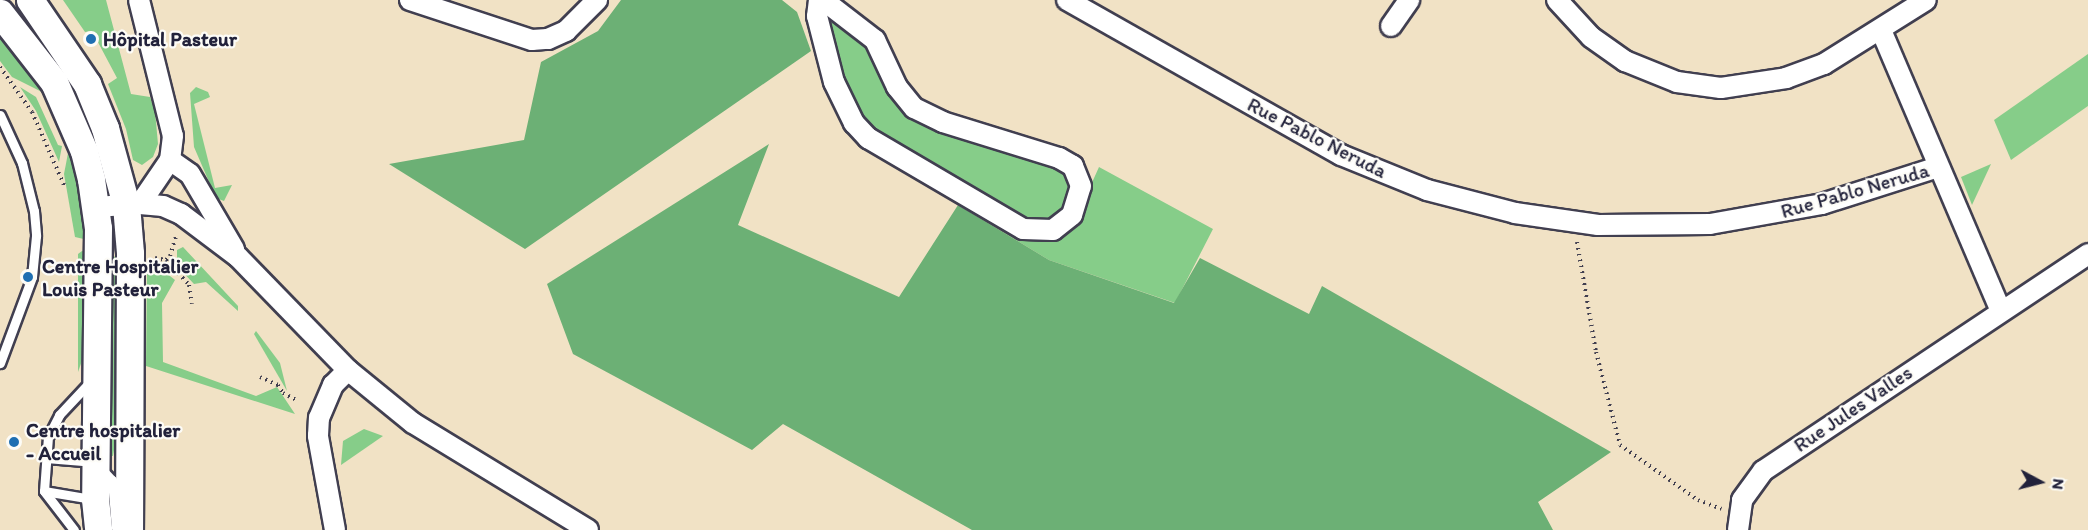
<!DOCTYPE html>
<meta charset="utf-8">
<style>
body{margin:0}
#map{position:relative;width:2088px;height:530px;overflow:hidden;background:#f1e2c5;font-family:Itim,sans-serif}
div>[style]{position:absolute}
.green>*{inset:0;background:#86cd89}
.forest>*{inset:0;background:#6cb075}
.path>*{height:4px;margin-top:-2px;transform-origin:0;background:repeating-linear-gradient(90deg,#413f50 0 1.5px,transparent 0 6px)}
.roads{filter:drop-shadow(2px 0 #413f50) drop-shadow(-2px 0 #413f50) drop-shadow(0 2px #413f50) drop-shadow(0 -2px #413f50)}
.lane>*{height:9px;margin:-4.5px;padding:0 4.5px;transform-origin:4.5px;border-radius:4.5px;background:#fff}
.street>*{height:20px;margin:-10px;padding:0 10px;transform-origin:10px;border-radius:10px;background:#fff}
.secondary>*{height:27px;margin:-13.5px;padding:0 13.5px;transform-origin:13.5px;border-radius:13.5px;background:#fff}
.dots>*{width:16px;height:16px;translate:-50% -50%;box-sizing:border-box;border:3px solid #fdfcf7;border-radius:50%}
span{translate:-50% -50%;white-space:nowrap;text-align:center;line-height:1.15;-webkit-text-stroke:4.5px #fdfcf7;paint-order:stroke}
.poi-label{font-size:20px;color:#22223b;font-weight:700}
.left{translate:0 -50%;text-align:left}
.street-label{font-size:20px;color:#22223b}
.north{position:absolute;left:2010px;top:452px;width:60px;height:60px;-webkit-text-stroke:4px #fdfcf7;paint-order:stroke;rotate:97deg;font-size:16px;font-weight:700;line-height:24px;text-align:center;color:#22223b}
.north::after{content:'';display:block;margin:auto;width:21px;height:27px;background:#22223b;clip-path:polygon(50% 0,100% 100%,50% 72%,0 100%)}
</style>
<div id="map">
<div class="green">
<i style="clip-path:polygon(63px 0,106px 0,131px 94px,150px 97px,155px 111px,158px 144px,153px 157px,142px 165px,133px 160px,126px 129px,108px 84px,117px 78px,92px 31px,85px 32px)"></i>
<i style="clip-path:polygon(829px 13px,867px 42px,893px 95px,1062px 170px,1071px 178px,1071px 203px,1053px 221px,1032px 224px,881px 137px,863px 121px,845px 88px,826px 15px)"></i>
<i style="clip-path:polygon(0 29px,37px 77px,44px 93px,12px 77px,0 61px)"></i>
<i style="clip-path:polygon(2088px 54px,2088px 106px,2011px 160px,1994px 120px)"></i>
<i style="clip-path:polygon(20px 87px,36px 97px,58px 145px,62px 146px,59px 162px,36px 111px)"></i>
<i style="clip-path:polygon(196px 87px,208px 92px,210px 97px,194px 104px,215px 188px,232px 185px,224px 201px,216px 198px,194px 147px,190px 93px)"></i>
<i style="clip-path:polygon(69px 148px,74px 159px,88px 240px,75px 237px,64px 174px)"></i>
<i style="clip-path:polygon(1991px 164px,1972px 205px,1961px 177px)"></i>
<i style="clip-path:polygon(1099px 167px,1213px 229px,1175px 303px,1049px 260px,958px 205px,1019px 236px,1055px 239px,1072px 227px)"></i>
<i style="clip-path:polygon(183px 247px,238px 306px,238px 311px,206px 282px,194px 284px,177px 266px,177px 250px)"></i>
<i style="clip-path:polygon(82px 251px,87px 252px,84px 355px,78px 372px,78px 254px)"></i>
<i style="clip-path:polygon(108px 256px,119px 257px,117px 432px,113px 456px,106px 455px)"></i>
<i style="clip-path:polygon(155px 264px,175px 280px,162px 303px,163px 362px,256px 396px,277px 387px,295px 414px,146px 366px,147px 265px)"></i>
<i style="clip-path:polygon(256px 331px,280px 363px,287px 391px,254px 334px)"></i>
<i style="clip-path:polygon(364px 429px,383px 436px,341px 465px,343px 441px)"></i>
</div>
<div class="forest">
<i style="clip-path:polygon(621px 0,782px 0,797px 12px,811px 51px,525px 249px,389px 164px,524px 140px,541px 62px,598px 31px)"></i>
<i style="clip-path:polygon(769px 144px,738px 225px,899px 297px,958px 205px,1049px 260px,1174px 303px,1200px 258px,1309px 314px,1322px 286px,1611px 452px,1538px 502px,1553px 530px,972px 530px,783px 424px,752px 450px,573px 354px,547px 284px)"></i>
</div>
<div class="path">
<i style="left:0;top:67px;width:55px;rotate:54.6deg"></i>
<i style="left:32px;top:112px;width:82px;rotate:66.3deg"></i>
<i style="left:1577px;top:242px;width:112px;rotate:80.2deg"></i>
<i style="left:1596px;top:352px;width:96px;rotate:75.5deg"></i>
<i style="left:1620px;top:445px;width:95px;rotate:35.2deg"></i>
<i style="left:1698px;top:500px;width:25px;rotate:21deg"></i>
<i style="left:155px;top:258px;width:11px;rotate:10deg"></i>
<i style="left:166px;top:260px;width:6px;rotate:-45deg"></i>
<i style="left:170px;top:256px;width:21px;rotate:-73deg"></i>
<i style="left:166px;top:260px;width:34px;rotate:47deg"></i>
<i style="left:189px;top:285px;width:19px;rotate:81deg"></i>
<i style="left:260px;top:377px;width:20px;rotate:24deg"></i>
<i style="left:278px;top:385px;width:9px;rotate:58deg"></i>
<i style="left:283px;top:393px;width:15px;rotate:28deg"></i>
</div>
<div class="roads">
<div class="lane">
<i style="left:0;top:115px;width:53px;rotate:65.4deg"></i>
<i style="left:22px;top:163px;width:49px;rotate:76deg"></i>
<i style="left:34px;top:211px;width:25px;rotate:85deg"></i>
<i style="left:36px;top:236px;width:41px;rotate:95.6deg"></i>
<i style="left:32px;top:277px;width:92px;rotate:110.4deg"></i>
<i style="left:46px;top:458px;width:49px;rotate:4.7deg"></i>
<i style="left:95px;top:462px;width:25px;rotate:47deg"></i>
<i style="left:112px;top:480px;width:48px;rotate:85.2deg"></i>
<i style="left:44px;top:491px;width:49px;rotate:9.5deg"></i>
<i style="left:74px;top:530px;width:49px;rotate:-127.6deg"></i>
<i style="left:44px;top:491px;width:54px;rotate:-85.8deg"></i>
<i style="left:48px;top:437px;width:25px;rotate:-63deg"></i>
<i style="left:59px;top:415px;width:45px;rotate:-46.8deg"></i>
</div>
<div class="street">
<i style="left:139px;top:0;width:140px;rotate:76deg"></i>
<i style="left:173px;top:136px;width:24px;rotate:97deg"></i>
<i style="left:170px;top:160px;width:24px;rotate:35deg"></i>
<i style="left:190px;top:174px;width:87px;rotate:59.6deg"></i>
<i style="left:410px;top:0;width:128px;rotate:18.2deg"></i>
<i style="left:532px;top:40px;width:16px;rotate:-4deg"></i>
<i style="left:548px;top:39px;width:20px;rotate:-24deg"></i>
<i style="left:566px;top:31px;width:44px;rotate:-45deg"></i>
<i style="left:819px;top:0;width:16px;rotate:97deg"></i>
<i style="left:817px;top:16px;width:68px;rotate:75.6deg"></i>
<i style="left:834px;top:82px;width:46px;rotate:64deg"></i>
<i style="left:854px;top:123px;width:21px;rotate:47deg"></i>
<i style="left:868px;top:138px;width:180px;rotate:30.4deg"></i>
<i style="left:1023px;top:229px;width:30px;rotate:2deg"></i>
<i style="left:1053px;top:230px;width:24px;rotate:-38deg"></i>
<i style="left:1072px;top:215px;width:30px;rotate:-73deg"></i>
<i style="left:1081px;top:186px;width:22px;rotate:-112deg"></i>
<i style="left:1073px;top:166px;width:16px;rotate:-150deg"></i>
<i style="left:1059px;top:158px;width:121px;rotate:-162.8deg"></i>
<i style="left:943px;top:122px;width:32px;rotate:-154deg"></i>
<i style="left:914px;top:108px;width:27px;rotate:-129deg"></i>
<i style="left:897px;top:87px;width:52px;rotate:-115.1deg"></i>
<i style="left:875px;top:40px;width:66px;rotate:-142.4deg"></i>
<i style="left:1067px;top:0;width:315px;rotate:29.5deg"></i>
<i style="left:1341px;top:155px;width:93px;rotate:22.1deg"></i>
<i style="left:1427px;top:190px;width:91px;rotate:14.6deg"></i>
<i style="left:1515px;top:213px;width:84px;rotate:8.2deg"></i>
<i style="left:1598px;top:225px;width:112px;rotate:-0.5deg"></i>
<i style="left:1710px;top:224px;width:114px;rotate:-10.1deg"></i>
<i style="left:1822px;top:204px;width:122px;rotate:-17.7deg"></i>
<i style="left:1557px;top:0;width:50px;rotate:47.4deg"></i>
<i style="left:1591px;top:37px;width:42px;rotate:35.2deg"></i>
<i style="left:1625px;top:61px;width:56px;rotate:22deg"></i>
<i style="left:1677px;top:82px;width:44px;rotate:7.8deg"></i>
<i style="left:1721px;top:88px;width:66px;rotate:-8.7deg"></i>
<i style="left:1786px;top:78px;width:40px;rotate:-20.2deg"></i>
<i style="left:1824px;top:64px;width:120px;rotate:-32.1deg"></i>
<i style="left:1391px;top:26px;width:32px;rotate:-55deg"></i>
<i style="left:1881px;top:30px;width:303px;rotate:66.9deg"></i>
<i style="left:140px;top:204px;width:53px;rotate:-55.7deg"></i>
<i style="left:96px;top:207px;width:44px;rotate:-3.9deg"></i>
<i style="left:140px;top:204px;width:23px;rotate:5deg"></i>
<i style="left:163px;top:206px;width:20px;rotate:24deg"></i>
<i style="left:181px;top:214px;width:71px;rotate:37deg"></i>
<i style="left:238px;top:257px;width:158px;rotate:45.8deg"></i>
<i style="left:348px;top:370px;width:84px;rotate:39.2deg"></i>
<i style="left:413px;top:423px;width:205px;rotate:31.4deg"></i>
<i style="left:335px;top:530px;width:96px;rotate:-100.3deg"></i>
<i style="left:318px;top:436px;width:18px;rotate:-87deg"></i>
<i style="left:319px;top:418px;width:36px;rotate:-67deg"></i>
<i style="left:333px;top:385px;width:21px;rotate:-45deg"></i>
<i style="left:1738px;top:530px;width:30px;rotate:-82deg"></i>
<i style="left:1742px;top:500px;width:36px;rotate:-54deg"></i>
<i style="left:1763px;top:471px;width:391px;rotate:-33.7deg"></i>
</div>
<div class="secondary">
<i style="left:30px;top:0;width:102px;rotate:55.8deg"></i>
<i style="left:87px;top:84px;width:48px;rotate:67.8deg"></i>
<i style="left:105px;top:128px;width:80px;rotate:74.7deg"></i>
<i style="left:126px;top:205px;width:48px;rotate:85.2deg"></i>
<i style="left:130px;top:253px;width:277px;rotate:90.2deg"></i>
<i style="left:0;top:13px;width:88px;rotate:52deg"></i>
<i style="left:54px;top:82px;width:75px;rotate:66.5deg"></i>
<i style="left:84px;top:151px;width:29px;rotate:76deg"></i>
<i style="left:91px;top:179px;width:49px;rotate:81.9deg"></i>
<i style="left:98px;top:228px;width:271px;rotate:90.6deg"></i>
<i style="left:95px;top:499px;width:31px;rotate:84deg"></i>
</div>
</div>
<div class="dots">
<i style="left:91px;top:39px;background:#1f6fb2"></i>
<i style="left:28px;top:277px;background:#1f6fb2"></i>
<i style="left:14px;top:442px;background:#1f6fb2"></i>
</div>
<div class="poi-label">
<span class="left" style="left:103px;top:39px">Hôpital Pasteur</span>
<span class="left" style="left:42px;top:278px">Centre Hospitalier<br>Louis Pasteur</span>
<span class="left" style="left:26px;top:442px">Centre hospitalier<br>- Accueil</span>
</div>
<div class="street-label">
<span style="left:1317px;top:138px;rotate:27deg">Rue Pablo Neruda</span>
<span style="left:1855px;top:191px;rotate:-16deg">Rue Pablo Neruda</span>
<span style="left:1853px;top:409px;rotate:-34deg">Rue Jules Valles</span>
</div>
<div class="north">N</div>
</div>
